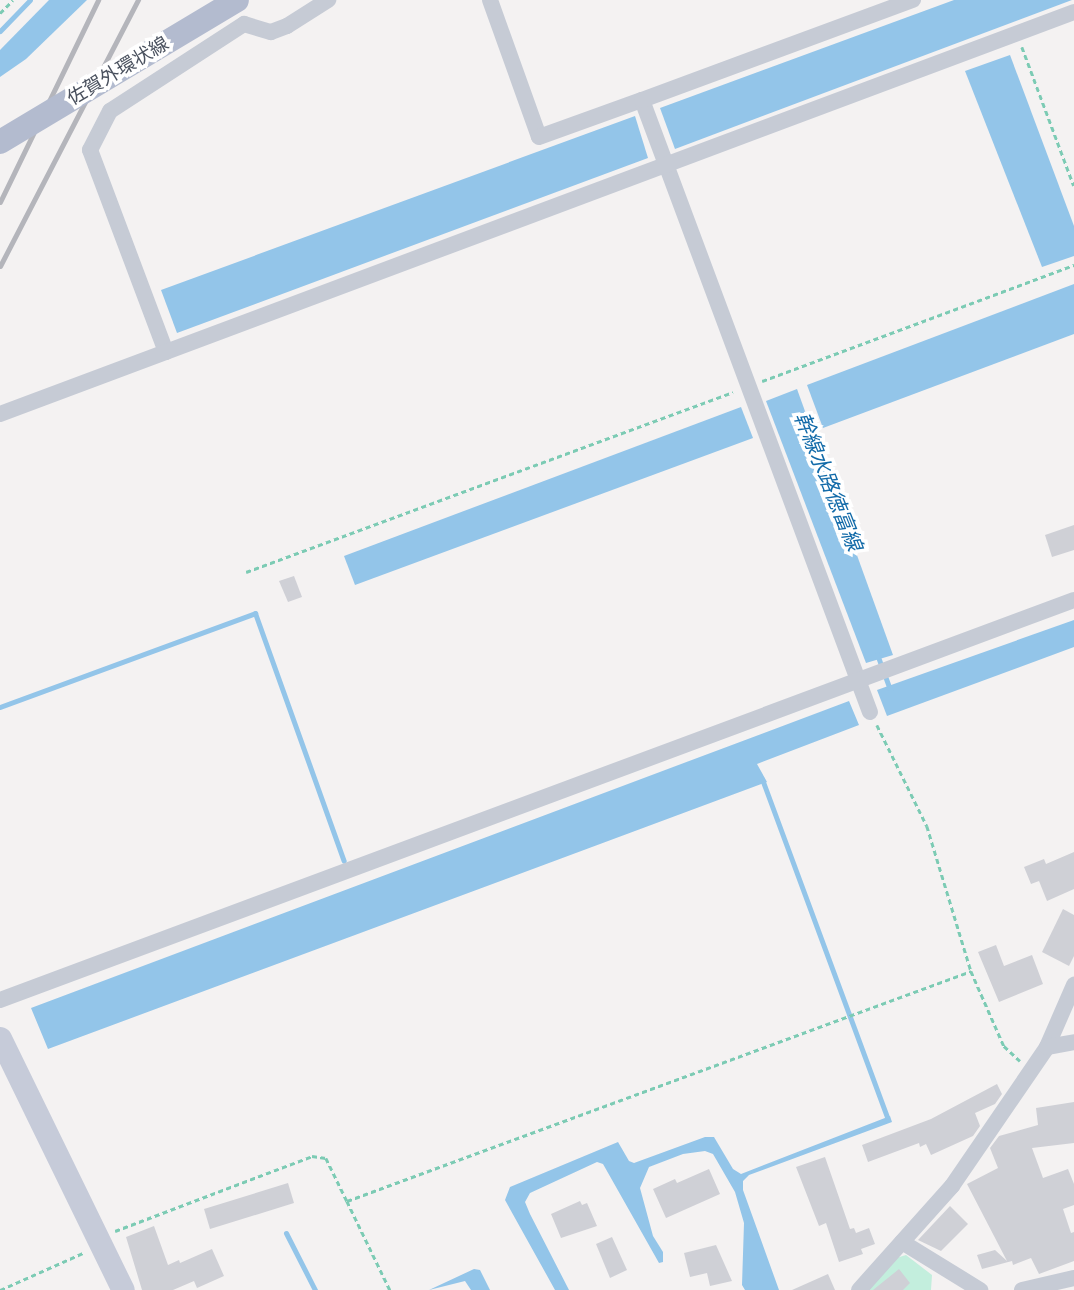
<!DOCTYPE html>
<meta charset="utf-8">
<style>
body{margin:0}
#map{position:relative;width:1074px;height:1290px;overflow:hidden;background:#f4f2f2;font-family:Manrope,"Noto Sans JP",sans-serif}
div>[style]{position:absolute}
.green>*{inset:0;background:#c3eedd}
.water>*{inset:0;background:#93c5e9}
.stream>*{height:5px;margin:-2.5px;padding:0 2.5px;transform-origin:2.5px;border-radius:2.5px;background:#93c5e9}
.building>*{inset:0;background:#cfd0d6}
.path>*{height:2.5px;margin-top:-1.25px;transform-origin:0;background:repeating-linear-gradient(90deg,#7ccbb4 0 5px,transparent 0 8.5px)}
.street>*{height:16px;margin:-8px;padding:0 8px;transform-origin:8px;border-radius:8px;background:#c6cbd5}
.secondary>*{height:23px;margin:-11.5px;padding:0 11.5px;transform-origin:11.5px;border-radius:11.5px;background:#c6cbd9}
.rail>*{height:5px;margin:-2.5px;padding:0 2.5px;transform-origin:2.5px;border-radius:2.5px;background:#b4b5bb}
.primary-bridge>*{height:24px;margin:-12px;padding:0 12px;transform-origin:12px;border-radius:12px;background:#b3bbcf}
span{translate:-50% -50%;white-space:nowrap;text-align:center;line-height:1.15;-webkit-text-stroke:7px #fff;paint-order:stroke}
.street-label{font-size:19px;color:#4a515e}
.water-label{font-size:21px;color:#136ba9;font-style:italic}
</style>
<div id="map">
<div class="green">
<i style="clip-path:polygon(906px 1255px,932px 1275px,931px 1290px,863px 1290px,893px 1259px)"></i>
</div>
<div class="water">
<i style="clip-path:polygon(49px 0,87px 0,26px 59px,0 77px,0 50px)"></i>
<i style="clip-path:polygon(954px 0,1072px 0,675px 149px,660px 108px)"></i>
<i style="clip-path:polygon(1010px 55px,1074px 226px,1074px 256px,1042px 267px,965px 71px)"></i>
<i style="clip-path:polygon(635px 116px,648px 158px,177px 333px,161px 290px)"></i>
<i style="clip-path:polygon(1074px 284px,1074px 334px,823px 428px,807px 385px)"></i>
<i style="clip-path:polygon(797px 389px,893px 655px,866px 663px,766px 401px)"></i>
<i style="clip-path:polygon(741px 407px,753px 438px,355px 585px,344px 556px)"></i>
<i style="clip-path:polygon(1074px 620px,1074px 647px,887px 716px,877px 690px)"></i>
<i style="clip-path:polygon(849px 701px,859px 725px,757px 764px,767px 782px,48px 1049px,31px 1008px)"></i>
<i style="clip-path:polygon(890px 1116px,892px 1122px,749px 1175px,743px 1181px,743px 1190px,779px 1290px,745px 1290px,742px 1285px,744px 1223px,735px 1192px,713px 1154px,705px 1151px,683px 1154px,649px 1167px,640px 1188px,653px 1236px,663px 1252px,663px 1262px,659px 1263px,603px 1164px,597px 1162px,530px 1193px,525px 1202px,530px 1214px,569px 1290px,555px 1290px,505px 1200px,510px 1187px,618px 1142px,629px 1161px,634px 1163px,705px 1137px,714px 1137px,733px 1169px,741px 1174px)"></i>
<i style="clip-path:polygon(474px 1269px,480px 1270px,490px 1290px,471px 1290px,465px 1281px,429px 1290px)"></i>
</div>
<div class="stream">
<i style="left:0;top:31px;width:43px;rotate:-45.9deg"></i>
<i style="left:877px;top:654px;width:38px;rotate:70deg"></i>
<i style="left:0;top:707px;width:272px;rotate:-20.2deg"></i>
<i style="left:255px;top:613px;width:263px;rotate:70.3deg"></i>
<i style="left:762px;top:779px;width:360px;rotate:69.7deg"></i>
<i style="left:286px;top:1233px;width:64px;rotate:63deg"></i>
</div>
<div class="building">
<i style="clip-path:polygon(1074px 525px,1074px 550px,1052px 557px,1045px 535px)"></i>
<i style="clip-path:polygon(294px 576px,302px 597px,288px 602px,279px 581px)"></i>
<i style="clip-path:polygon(1074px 852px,1074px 889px,1047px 901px,1039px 881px,1031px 884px,1024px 867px,1044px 859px,1046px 864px)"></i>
<i style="clip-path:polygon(1063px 909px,1074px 915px,1074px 956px,1069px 966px,1042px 952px)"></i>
<i style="clip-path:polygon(996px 945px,1004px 966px,1032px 955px,1043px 984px,999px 1002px,978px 952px)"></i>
<i style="clip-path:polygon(997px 1084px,1002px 1094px,995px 1104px,975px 1113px,980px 1126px,973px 1136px,931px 1155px,926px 1144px,920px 1147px,919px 1143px,868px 1162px,862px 1145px,931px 1119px)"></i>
<i style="clip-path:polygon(1074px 1102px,1074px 1143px,1032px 1148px,1043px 1178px,1068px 1169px,1074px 1184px,1074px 1205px,1063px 1209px,1071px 1233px,1074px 1232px,1074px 1261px,1039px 1274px,1031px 1258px,1013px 1265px,1012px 1261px,982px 1269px,977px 1255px,995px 1250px,1007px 1261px,967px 1184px,998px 1168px,990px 1148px,999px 1136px,1038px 1125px,1036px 1108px)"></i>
<i style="clip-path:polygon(825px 1157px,850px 1229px,854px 1228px,856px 1233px,869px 1228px,875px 1244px,861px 1249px,863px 1254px,839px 1262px,826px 1223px,819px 1226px,796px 1167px)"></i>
<i style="clip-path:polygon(709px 1169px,720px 1194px,666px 1218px,653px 1189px,675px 1179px,677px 1183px)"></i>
<i style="clip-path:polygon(288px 1183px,294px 1203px,210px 1229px,204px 1209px)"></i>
<i style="clip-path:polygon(580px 1201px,582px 1205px,587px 1203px,597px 1226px,561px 1238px,551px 1214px)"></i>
<i style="clip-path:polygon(950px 1206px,968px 1224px,941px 1251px,918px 1240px)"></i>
<i style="clip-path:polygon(154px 1226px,168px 1265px,179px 1260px,180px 1263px,212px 1249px,224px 1276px,197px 1288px,194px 1281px,173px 1290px,142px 1290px,126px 1237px)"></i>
<i style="clip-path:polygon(612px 1237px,627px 1270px,610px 1278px,596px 1244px)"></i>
<i style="clip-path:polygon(716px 1245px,732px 1281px,710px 1286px,707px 1273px,690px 1277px,684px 1253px)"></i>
<i style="clip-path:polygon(899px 1269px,910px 1283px,903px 1290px,873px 1290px)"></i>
<i style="clip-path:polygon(828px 1274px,835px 1290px,792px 1290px)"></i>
</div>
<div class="path">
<i style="left:0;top:13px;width:18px;rotate:-45deg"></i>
<i style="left:1022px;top:47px;width:148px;rotate:69.5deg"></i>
<i style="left:762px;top:381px;width:333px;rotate:-20.4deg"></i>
<i style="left:246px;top:572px;width:519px;rotate:-20.28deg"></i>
<i style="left:877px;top:725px;width:113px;rotate:63.7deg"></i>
<i style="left:927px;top:826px;width:152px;rotate:73.1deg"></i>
<i style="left:971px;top:971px;width:82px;rotate:66.3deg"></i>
<i style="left:1004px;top:1046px;width:22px;rotate:43deg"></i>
<i style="left:347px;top:1201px;width:99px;rotate:64.2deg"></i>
<i style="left:115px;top:1231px;width:211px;rotate:-20.8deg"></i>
<i style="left:312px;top:1156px;width:14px;rotate:8deg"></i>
<i style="left:326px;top:1158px;width:48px;rotate:64deg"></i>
<i style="left:347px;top:1201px;width:665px;rotate:-20.23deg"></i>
<i style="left:0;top:1290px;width:91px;rotate:-24deg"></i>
</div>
<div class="street">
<i style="left:490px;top:0;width:145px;rotate:70.3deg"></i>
<i style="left:539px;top:137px;width:109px;rotate:-19.8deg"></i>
<i style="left:642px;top:100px;width:653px;rotate:69.57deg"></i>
<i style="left:642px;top:100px;width:289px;rotate:-20.3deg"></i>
<i style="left:166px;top:352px;width:216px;rotate:-110.6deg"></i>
<i style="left:90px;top:150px;width:44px;rotate:-62.9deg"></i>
<i style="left:110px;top:111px;width:160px;rotate:-33deg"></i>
<i style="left:244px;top:24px;width:28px;rotate:17deg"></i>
<i style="left:271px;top:32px;width:17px;rotate:-21deg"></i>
<i style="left:287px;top:26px;width:49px;rotate:-32.4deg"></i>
<i style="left:0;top:414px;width:1147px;rotate:-20.52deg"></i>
<i style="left:0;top:1000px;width:1146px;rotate:-20.43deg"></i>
<i style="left:1047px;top:1047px;width:68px;rotate:-66.5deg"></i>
<i style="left:902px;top:1242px;width:92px;rotate:31.6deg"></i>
<i style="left:859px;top:1290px;width:140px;rotate:-48.2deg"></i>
<i style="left:952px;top:1186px;width:168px;rotate:-55.6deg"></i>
<i style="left:1047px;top:1047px;width:27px;rotate:-10deg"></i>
<i style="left:1022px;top:1290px;width:53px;rotate:-13deg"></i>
</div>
<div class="secondary">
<i style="left:0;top:1038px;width:280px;rotate:64deg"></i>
</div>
<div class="rail">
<i style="left:0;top:202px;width:225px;rotate:-64.1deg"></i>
<i style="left:0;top:266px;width:300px;rotate:-62.6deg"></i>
</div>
<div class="primary-bridge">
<i style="left:0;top:142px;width:276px;rotate:-30.9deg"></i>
</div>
<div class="street-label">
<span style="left:118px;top:71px;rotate:-31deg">佐賀外環状線</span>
</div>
<div class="water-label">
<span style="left:829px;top:481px;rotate:68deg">幹線水路徳富線</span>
</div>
</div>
